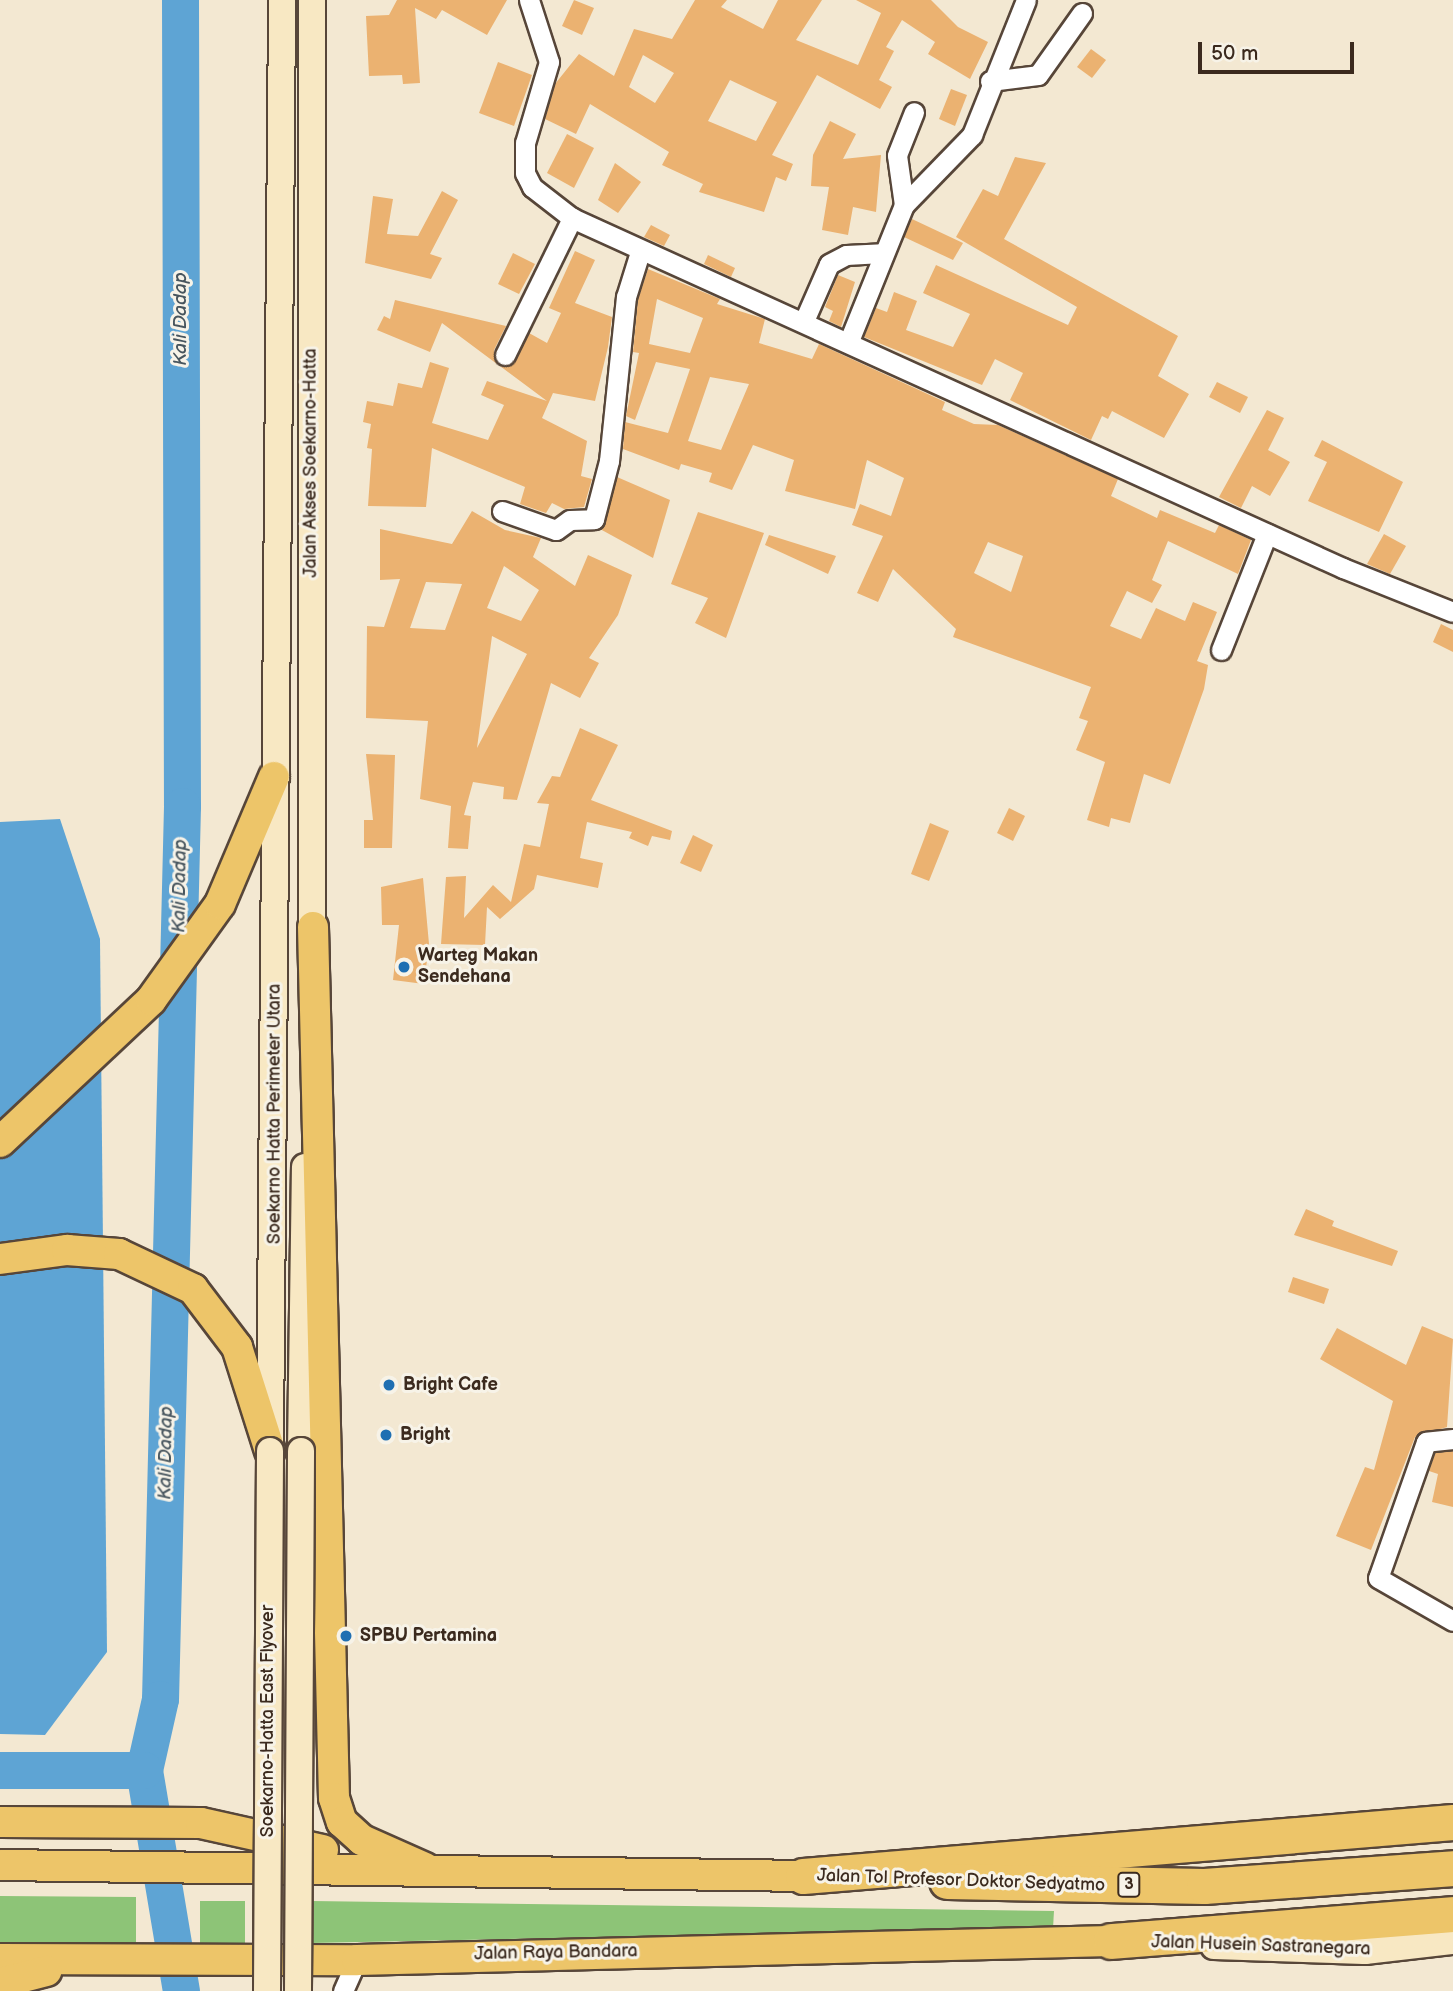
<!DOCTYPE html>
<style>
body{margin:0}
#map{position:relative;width:1453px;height:1991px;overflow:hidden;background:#f3e8d2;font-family:"Balsamiq Sans",sans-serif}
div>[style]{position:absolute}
.green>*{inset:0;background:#8dc477}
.water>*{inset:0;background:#5ea4d4}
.river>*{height:37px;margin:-18.5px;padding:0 18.5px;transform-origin:18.5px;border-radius:18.5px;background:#5ea4d4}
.building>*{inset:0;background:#ebb271}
.roads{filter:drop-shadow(2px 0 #574639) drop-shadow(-2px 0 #574639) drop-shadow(0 2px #574639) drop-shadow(0 -2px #574639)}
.minor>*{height:19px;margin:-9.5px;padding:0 9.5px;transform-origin:9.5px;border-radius:9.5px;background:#fff}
.secondary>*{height:26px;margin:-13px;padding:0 13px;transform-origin:13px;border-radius:13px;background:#f8e8c3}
.primary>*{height:30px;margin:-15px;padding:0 15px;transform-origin:15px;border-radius:15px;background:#edc569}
.motorway>*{height:35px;margin:-17.5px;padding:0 17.5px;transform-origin:17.5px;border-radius:17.5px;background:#edc569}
.bridges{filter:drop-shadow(2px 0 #574639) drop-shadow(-2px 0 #574639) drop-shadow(0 2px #574639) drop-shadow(0 -2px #574639)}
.secondary-bridge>*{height:26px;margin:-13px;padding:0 13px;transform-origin:13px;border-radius:13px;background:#f8e8c3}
.dots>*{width:19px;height:19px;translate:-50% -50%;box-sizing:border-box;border:4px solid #f7f3e8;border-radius:50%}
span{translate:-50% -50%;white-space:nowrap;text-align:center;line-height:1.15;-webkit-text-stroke:6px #f7f3e8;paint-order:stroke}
.shield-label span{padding:2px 5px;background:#f7f3e8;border:2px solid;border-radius:5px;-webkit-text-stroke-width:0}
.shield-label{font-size:16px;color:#3b2a1e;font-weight:700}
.street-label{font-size:18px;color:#3b2a1e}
.poi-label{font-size:18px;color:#3b2a1e;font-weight:700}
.left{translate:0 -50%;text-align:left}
.water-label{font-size:19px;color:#47555e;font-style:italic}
.scale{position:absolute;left:1198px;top:42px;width:156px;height:32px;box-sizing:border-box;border:4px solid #3b2a1e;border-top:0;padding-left:9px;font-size:21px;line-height:24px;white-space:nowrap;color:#3b2a1e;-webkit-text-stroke:5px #f7f3e8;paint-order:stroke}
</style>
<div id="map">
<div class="green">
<i style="clip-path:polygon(0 1896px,136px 1897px,136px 1946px,0 1945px)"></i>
<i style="clip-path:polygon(200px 1901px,245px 1901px,245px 1943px,200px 1944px)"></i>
<i style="clip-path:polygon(312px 1901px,1054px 1911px,1053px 1928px,312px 1943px)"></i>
</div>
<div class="water">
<i style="clip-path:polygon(60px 819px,100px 939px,107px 1652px,45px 1735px,0 1734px,0 822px)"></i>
</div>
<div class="river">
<i style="left:180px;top:0;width:806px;rotate:89.86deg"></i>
<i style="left:182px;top:806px;width:893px;rotate:91.41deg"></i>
<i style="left:160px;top:1699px;width:73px;rotate:102.7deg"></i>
<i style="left:144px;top:1770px;width:224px;rotate:80.5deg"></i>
<i style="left:0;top:1770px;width:144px"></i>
</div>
<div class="building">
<i style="clip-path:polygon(397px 0,507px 0,487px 35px,442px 10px,436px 19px,415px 8px,420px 83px,403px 84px,402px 75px,369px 76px,366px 16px,389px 15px)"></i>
<i style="clip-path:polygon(574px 0,594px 8px,582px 35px,562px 26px)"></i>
<i style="clip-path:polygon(evenodd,695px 0,727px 0,721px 7px,763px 29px,778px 0,822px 0,796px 40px,858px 65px,881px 13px,856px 0,931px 0,958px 27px,988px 42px,970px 79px,928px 54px,935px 42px,902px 20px,886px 47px,894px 51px,879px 80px,892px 87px,880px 109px,817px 75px,772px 155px,793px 164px,786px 181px,776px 177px,764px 212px,699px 192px,703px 184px,662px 165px,669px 152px,590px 104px,576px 134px,545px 119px,555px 84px,579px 54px,614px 76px,634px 29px,672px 39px,695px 0,643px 55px,674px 73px,655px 103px,629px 87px,643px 55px,695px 0,730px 80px,777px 102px,756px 141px,708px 121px,730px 80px)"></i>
<i style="clip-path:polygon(1091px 49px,1106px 60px,1092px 78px,1077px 67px)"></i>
<i style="clip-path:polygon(498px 62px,532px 75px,514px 126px,479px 113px)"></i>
<i style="clip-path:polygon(951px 89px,967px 95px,955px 126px,939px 119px)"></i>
<i style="clip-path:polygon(830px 121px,856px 134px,843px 159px,881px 155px,876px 212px,853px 207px,848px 235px,822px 230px,829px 187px,811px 186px,813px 155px)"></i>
<i style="clip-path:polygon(567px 134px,594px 148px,574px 188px,547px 173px)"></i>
<i style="clip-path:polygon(1015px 157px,1046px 163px,1004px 239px,1178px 336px,1158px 376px,1189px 394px,1164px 438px,1112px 411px,1108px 419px,1102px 416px,1091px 440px,1010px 400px,1023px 373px,995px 359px,982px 385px,864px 337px,876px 308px,887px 312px,894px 292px,917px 301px,906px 330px,953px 347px,970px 314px,923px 293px,936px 265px,1068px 325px,1077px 307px,956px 237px,983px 189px,998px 196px)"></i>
<i style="clip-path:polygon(615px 163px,641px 182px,618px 213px,598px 200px)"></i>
<i style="clip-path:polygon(442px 191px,458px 200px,430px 254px,442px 258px,431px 279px,365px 263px,373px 196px,393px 199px,387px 234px,418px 236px)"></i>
<i style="clip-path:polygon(912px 219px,963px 243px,953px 260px,904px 237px)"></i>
<i style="clip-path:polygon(651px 225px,670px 235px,664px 246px,644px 237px)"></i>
<i style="clip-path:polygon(575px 251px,595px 260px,575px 303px,612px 317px,608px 347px,595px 401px,553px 393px,542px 418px,587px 441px,581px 476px,592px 479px,584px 507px,564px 509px,552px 503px,546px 513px,520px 504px,525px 487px,432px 448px,426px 507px,368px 506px,372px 449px,367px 448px,371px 424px,363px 422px,367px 401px,393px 406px,398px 383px,422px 388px,430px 362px,449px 368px,432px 423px,488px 440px,504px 405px,481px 395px,487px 381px,547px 401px,500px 366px,512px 365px,529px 333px,547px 343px,561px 313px,549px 308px)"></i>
<i style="clip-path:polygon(513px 253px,535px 264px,519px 294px,498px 284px)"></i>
<i style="clip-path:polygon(708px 255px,735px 268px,731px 277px,704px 264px)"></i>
<i style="clip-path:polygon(evenodd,648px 269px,720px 299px,717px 304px,765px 319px,759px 343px,812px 359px,819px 344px,945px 402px,942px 410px,974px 424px,998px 425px,1118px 479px,1111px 496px,1157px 518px,1160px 510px,1215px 533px,1219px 525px,1251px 540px,1238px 574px,1168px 541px,1152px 580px,1162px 585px,1152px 603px,1127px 591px,1110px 626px,1141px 639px,1156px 608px,1185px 621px,1193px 602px,1217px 612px,1197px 661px,1208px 665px,1204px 689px,1170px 784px,1144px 774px,1130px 823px,1111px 818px,1109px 827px,1087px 820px,1105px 762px,1076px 750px,1088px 721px,1079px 718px,1091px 687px,953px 637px,956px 629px,893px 569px,878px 602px,857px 593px,883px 536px,852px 525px,860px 504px,891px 516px,904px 478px,867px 460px,855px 509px,785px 491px,794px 460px,753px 445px,732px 490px,709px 482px,712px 473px,681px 464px,679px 470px,623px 449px,625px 422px,668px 433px,690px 369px,656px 362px,635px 420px,626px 416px,639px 353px,633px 352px,638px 299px,648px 269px,657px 299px,703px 318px,690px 353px,649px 344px,657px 299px,648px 269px,710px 377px,749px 384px,721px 450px,688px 441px,710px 377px,648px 269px,988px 542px,1023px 556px,1011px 592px,974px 573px,988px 542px)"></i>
<i style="clip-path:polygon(838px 275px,855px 282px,841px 327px,829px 321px,833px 311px,825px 307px)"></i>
<i style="clip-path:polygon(395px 300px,506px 326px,494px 350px,497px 364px,442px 323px,430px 352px,377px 330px,384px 316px,390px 319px)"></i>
<i style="clip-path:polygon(1217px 382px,1248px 397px,1240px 413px,1209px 397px)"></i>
<i style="clip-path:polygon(1267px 410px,1284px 418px,1268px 450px,1290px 462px,1270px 496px,1252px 486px,1241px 508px,1219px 497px)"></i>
<i style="clip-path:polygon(1322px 440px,1403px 482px,1379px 532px,1308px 501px,1327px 462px,1314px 456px)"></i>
<i style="clip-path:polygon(617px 477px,670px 500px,653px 558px,600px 529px)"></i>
<i style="clip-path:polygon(evenodd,472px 511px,505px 530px,541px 538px,533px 557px,575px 586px,588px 555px,632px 575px,618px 615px,589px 658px,599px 663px,580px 698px,551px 683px,517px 800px,503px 799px,504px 787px,473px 782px,464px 815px,471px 816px,468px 849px,448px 848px,451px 806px,420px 799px,428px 721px,366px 718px,367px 626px,384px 627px,400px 579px,380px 580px,380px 529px,452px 544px,472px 511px,504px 566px,539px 590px,521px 621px,487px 608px,504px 566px,472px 511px,426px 582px,462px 584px,445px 630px,410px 628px,426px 582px,472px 511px,492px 636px,527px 654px,477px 748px,492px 636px)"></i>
<i style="clip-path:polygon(698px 512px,764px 533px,726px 638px,695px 623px,708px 598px,671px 584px)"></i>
<i style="clip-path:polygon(1384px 534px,1406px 546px,1390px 574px,1367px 564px)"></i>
<i style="clip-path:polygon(769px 535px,836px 556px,828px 574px,765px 545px)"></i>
<i style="clip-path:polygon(1441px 624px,1453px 630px,1453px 652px,1433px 642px)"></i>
<i style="clip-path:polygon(580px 728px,618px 745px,591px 800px,672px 831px,670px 840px,652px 836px,648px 846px,629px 838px,632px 832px,587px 822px,580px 858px,603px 863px,598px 888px,537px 875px,534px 889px,500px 919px,487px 907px,485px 945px,441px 944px,446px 877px,466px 876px,464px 918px,493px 885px,511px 902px,524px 844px,540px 847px,549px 804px,537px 803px,552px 776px,560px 777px)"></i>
<i style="clip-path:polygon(366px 754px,395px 755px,392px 848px,364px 848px,364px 820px,373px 820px)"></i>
<i style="clip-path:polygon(1009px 808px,1025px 816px,1013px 841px,997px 833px)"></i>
<i style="clip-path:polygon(930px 823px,949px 831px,929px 881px,911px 874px)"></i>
<i style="clip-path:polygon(693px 835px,713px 845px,701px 872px,680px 863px)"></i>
<i style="clip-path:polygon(423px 878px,429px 944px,424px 984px,393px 980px,399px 925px,382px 925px,381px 887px)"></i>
<i style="clip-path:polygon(1306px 1209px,1334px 1221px,1332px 1226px,1398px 1251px,1392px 1266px,1294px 1235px)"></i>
<i style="clip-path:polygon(1293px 1277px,1329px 1289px,1324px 1304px,1288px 1292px)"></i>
<i style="clip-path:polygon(1422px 1326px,1453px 1339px,1447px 1427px,1415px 1437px,1371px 1550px,1336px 1536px,1365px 1467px,1374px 1470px,1393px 1401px,1320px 1359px,1337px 1328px,1406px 1365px)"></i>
<i style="clip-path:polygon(1453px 1451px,1453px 1507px,1432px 1502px,1438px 1474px,1429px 1471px,1435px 1453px)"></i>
</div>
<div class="roads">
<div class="minor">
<i style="left:529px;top:0;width:65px;rotate:72.1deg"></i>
<i style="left:549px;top:62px;width:84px;rotate:106.5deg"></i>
<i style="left:525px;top:143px;width:30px;rotate:90deg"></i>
<i style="left:525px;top:173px;width:16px;rotate:63deg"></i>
<i style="left:532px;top:187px;width:51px;rotate:37.8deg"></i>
<i style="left:572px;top:218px;width:847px;rotate:24.42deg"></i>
<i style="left:1343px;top:568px;width:118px;rotate:21.8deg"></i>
<i style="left:990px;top:81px;width:48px;rotate:-7.1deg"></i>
<i style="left:1038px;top:75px;width:76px;rotate:-54.6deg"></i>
<i style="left:904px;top:205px;width:98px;rotate:-45.8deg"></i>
<i style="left:972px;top:135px;width:145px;rotate:-68.2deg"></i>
<i style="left:804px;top:321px;width:62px;rotate:-66.3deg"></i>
<i style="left:829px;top:264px;width:19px;rotate:-28deg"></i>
<i style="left:846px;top:255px;width:36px;rotate:-3deg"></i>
<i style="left:849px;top:341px;width:147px;rotate:-68deg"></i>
<i style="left:904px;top:205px;width:50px;rotate:-98deg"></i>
<i style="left:897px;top:155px;width:46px;rotate:-68.4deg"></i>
<i style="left:505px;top:355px;width:153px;rotate:-63.9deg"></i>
<i style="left:502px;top:511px;width:57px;rotate:19.4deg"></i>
<i style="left:556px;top:530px;width:17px;rotate:-36deg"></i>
<i style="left:570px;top:520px;width:24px;rotate:-2deg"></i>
<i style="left:594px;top:519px;width:60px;rotate:-75.5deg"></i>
<i style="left:609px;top:461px;width:165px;rotate:-84.1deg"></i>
<i style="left:626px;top:297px;width:47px;rotate:-72.7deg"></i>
<i style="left:1221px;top:650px;width:125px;rotate:-68.4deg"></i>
<i style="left:1453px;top:1439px;width:27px;rotate:174deg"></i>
<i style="left:1426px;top:1442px;width:144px;rotate:109.4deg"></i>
<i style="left:1378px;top:1578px;width:86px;rotate:29.8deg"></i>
<i style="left:343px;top:1991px;width:34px;rotate:-66deg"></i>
</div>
<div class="secondary">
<i style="left:312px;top:0;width:947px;rotate:90deg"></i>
<i style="left:270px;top:1440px;width:1440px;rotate:-89.52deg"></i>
<i style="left:301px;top:1451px;width:284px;rotate:-89.2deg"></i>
<i style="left:1214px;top:1946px;width:151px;rotate:1.9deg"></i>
<i style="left:1365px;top:1951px;width:89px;rotate:-6.5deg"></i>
</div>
<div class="primary">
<i style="left:313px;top:927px;width:871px;rotate:88.62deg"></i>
<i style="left:334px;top:1798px;width:25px;rotate:72deg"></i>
<i style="left:342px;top:1822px;width:27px;rotate:42deg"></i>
<i style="left:362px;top:1840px;width:69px;rotate:24deg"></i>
<i style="left:0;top:1142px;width:207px;rotate:-43.2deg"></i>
<i style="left:151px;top:1000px;width:118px;rotate:-54.3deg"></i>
<i style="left:220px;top:904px;width:138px;rotate:-67deg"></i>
<i style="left:0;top:1259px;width:68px;rotate:-7.7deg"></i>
<i style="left:67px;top:1250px;width:52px;rotate:4.4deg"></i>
<i style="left:119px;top:1254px;width:82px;rotate:25.3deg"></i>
<i style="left:193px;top:1289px;width:73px;rotate:52.8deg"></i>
<i style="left:237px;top:1347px;width:109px;rotate:72.4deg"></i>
<i style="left:0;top:1822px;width:201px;rotate:0.3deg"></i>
<i style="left:201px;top:1823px;width:125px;rotate:12.5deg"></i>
<i style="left:0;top:1865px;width:803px;rotate:0.78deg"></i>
<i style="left:0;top:1959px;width:357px;rotate:0.2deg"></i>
<i style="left:357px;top:1960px;width:754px;rotate:-1.44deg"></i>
<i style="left:0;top:1983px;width:48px;rotate:-14.6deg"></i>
</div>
<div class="motorway">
<i style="left:803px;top:1876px;width:652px;rotate:-4.75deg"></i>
<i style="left:947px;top:1881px;width:257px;rotate:1.1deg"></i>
<i style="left:1204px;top:1886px;width:250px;rotate:-4.1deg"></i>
<i style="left:1111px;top:1941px;width:343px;rotate:-4.5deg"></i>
</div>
</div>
<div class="bridges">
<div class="secondary-bridge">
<i style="left:267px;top:1991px;width:540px;rotate:-89.68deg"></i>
<i style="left:298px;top:1991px;width:540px;rotate:-89.68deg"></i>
</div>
</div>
<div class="dots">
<i style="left:404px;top:967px;background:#1f6fb2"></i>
<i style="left:389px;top:1385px;background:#1f6fb2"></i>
<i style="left:386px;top:1435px;background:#1f6fb2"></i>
<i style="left:346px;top:1636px;background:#1f6fb2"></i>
</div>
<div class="shield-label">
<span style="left:1129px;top:1885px">3</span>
</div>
<div class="street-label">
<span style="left:311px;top:463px;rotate:-90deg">Jalan Akses Soekarno-Hatta</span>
<span style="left:275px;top:1114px;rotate:-90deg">Soekarno Hatta Perimeter Utara</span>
<span style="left:268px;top:1721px;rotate:-90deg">Soekarno-Hatta East Flyover</span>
<span style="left:961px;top:1881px;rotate:2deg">Jalan Tol Profesor Doktor Sedyatmo</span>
<span style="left:1261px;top:1946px;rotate:2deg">Jalan Husein Sastranegara</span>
<span style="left:556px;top:1953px;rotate:-1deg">Jalan Raya Bandara</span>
</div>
<div class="poi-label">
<span class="left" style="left:418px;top:967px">Warteg Makan<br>Sendehana</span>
<span class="left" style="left:403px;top:1385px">Bright Cafe</span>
<span class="left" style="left:400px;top:1435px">Bright</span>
<span class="left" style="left:360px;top:1636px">SPBU Pertamina</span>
</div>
<div class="water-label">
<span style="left:181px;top:319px;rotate:-90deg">Kali Dadap</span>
<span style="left:180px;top:886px;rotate:-89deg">Kali Dadap</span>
<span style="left:166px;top:1453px;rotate:-89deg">Kali Dadap</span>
</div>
<div class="scale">50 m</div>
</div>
